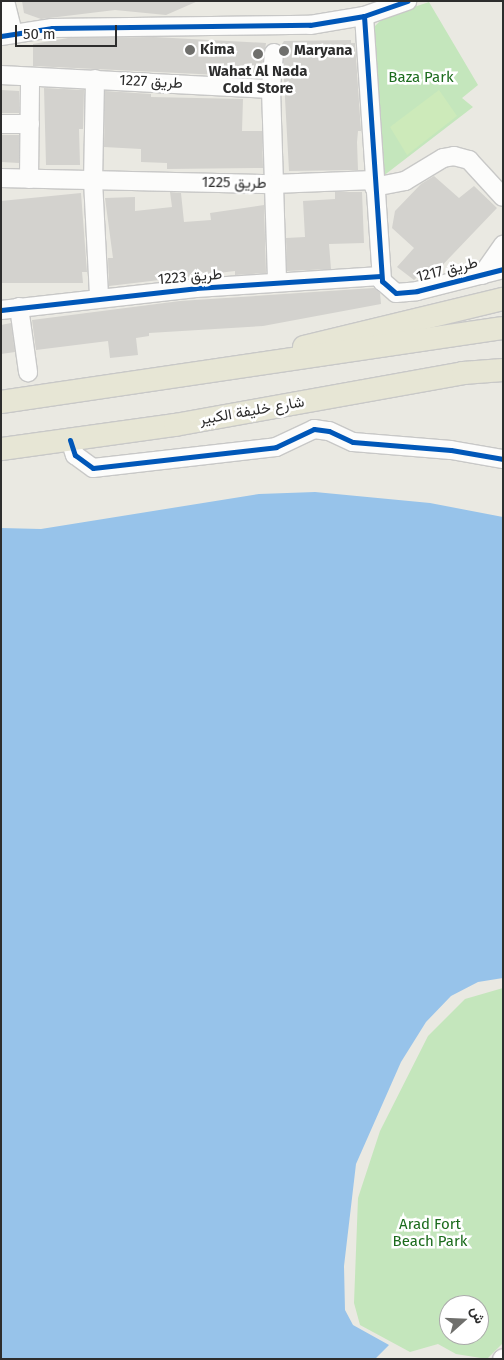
<!DOCTYPE html>
<meta charset="utf-8">
<style>
body{margin:0}
#map{position:relative;width:504px;height:1360px;overflow:hidden;background:#eae9e2;font-family:"Fira Sans",Vazirmatn,sans-serif}
div>[style]{position:absolute}
.green>*{inset:0;background:#c4e6bc}
.pitch>*{inset:0;background:#cdeaba}
.water>*{inset:0;background:#97c3ea}
.building>*{inset:0;background:#d3d2ce}
.roads{filter:drop-shadow(1px 0 #c8c8c7) drop-shadow(-1px 0 #c8c8c7) drop-shadow(0 1px #c8c8c7) drop-shadow(0 -1px #c8c8c7)}
.minor>*{height:18px;margin:-9px;padding:0 9px;transform-origin:9px;border-radius:9px;background:#fcfcfb}
.major>*{height:22px;margin:-11px;padding:0 11px;transform-origin:11px;border-radius:11px;background:#e7e6d5}
.cycleway>*{height:5px;margin:-2.5px;padding:0 2.5px;transform-origin:2.5px;border-radius:2.5px;background:#0057b8}
.dots>*{width:14px;height:14px;translate:-50% -50%;box-sizing:border-box;border:2px solid #fff;border-radius:50%}
span{translate:-50% -50%;white-space:nowrap;text-align:center;line-height:1.15;-webkit-text-stroke:5px #fff;paint-order:stroke}
.poi-label{font-size:15px;color:#2d2d2d;font-weight:700}
.left{translate:0 -50%;text-align:left}
.park-label{font-size:15px;color:#1b6b1c}
.street-label{font-size:15px;color:#2d2d2d}
.frame{position:absolute;inset:0;border:2px solid #2d2d2d;pointer-events:none}
.north{position:absolute;left:439px;top:1295px;width:50px;height:50px;box-sizing:border-box;background:#fff;border:1px solid #ababab;border-radius:50%;rotate:70deg;font-size:14px;font-weight:700;line-height:20px;text-align:center;color:#2d2d2d}
.north::after{content:'';display:block;margin:auto;width:18px;height:22px;background:#6f6f6c;clip-path:polygon(50% 0,100% 100%,50% 72%,0 100%)}
.scale{position:absolute;left:15px;top:25px;width:102px;height:22px;box-sizing:border-box;border:2px solid #2d2d2d;border-top:0;padding-left:6px;font-size:15px;line-height:18px;white-space:nowrap;color:#2d2d2d;-webkit-text-stroke:4px #fff;paint-order:stroke}
</style>
<div id="map">
<div class="green">
<i style="clip-path:polygon(429px 2px,478px 85px,462px 98px,473px 107px,378px 180px,372px 29px,384px 17px)"></i>
<i style="clip-path:polygon(evenodd,503px 988px,503px 1343px,487px 1359px,456px 1354px,438px 1344px,410px 1352px,360px 1325px,354px 1303px,358px 1198px,380px 1131px,428px 1036px,465px 999px,503px 988px,449px 1305px,479px 1305px,479px 1335px,449px 1335px,449px 1305px)"></i>
</div>
<div class="pitch">
<i style="clip-path:polygon(439px 90px,457px 116px,407px 155px,390px 127px)"></i>
</div>
<div class="water">
<i style="clip-path:polygon(315px 492px,430px 503px,503px 517px,503px 978px,478px 982px,451px 996px,426px 1022px,401px 1062px,356px 1164px,344px 1266px,345px 1310px,353px 1325px,389px 1345px,375px 1359px,1px 1359px,1px 528px,41px 529px,259px 494px)"></i>
</div>
<div class="building">
<i style="clip-path:polygon(22px 1px,198px 1px,166px 15px,115px 10px,41px 19px,24px 13px)"></i>
<i style="clip-path:polygon(154px 37px,266px 43px,261px 77px,33px 66px,33px 44px,68px 38px)"></i>
<i style="clip-path:polygon(351px 40px,351px 43px,355px 43px,361px 131px,358px 131px,357px 142px,358px 170px,289px 171px,282px 44px,284px 41px)"></i>
<i style="clip-path:polygon(44px 88px,84px 90px,83px 129px,79px 129px,80px 165px,46px 165px)"></i>
<i style="clip-path:polygon(1px 90px,19px 91px,19px 113px,1px 113px)"></i>
<i style="clip-path:polygon(105px 91px,151px 94px,151px 97px,243px 99px,242px 131px,262px 131px,263px 168px,167px 169px,167px 163px,141px 162px,141px 149px,104px 147px)"></i>
<i style="clip-path:polygon(1px 135px,19px 135px,19px 163px,1px 162px)"></i>
<i style="clip-path:polygon(434px 176px,459px 198px,474px 186px,497px 208px,432px 276px,424px 271px,414px 280px,397px 267px,414px 248px,392px 228px,395px 211px,421px 184px)"></i>
<i style="clip-path:polygon(170px 192px,181px 193px,184px 222px,211px 220px,210px 213px,264px 205px,266px 273px,235px 275px,235px 271px,109px 286px,108px 258px,113px 258px,105px 198px,135px 197px,135px 211px,172px 207px)"></i>
<i style="clip-path:polygon(335px 192px,362px 192px,364px 243px,329px 244px,331px 269px,287px 271px,286px 238px,305px 237px,303px 201px,335px 199px)"></i>
<i style="clip-path:polygon(81px 193px,87px 272px,82px 272px,83px 283px,1px 283px,1px 201px)"></i>
<i style="clip-path:polygon(374px 288px,380px 293px,381px 304px,263px 326px,149px 333px,149px 336px,136px 338px,138px 355px,110px 358px,108px 341px,36px 350px,32px 320px,180px 301px)"></i>
<i style="clip-path:polygon(11px 323px,15px 352px,1px 354px,1px 325px)"></i>
</div>
<div class="roads">
<div class="minor">
<i style="left:5px;top:1px;width:33px;rotate:76deg"></i>
<i style="left:364px;top:16px;width:266px;rotate:86.1deg"></i>
<i style="left:382px;top:281px;width:18px;rotate:41deg"></i>
<i style="left:396px;top:293px;width:21px;rotate:-5deg"></i>
<i style="left:417px;top:291px;width:89px;rotate:-14.3deg"></i>
<i style="left:1px;top:36px;width:52px;rotate:-8.9deg"></i>
<i style="left:52px;top:28px;width:258px;rotate:-0.7deg"></i>
<i style="left:310px;top:25px;width:55px;rotate:-9.5deg"></i>
<i style="left:364px;top:16px;width:46px;rotate:-19.2deg"></i>
<i style="left:274px;top:53px;width:36px;rotate:95deg"></i>
<i style="left:271px;top:89px;width:193px;rotate:88.2deg"></i>
<i style="left:1px;top:75px;width:270px;rotate:3deg"></i>
<i style="left:95px;top:79px;width:102px;rotate:91.1deg"></i>
<i style="left:93px;top:181px;width:116px;rotate:87deg"></i>
<i style="left:1px;top:124px;width:29px"></i>
<i style="left:1px;top:178px;width:272px;rotate:1.3deg"></i>
<i style="left:273px;top:184px;width:101px;rotate:-2.3deg"></i>
<i style="left:29px;top:179px;width:102px;rotate:-89.4deg"></i>
<i style="left:374px;top:187px;width:32px;rotate:-11deg"></i>
<i style="left:405px;top:181px;width:44px;rotate:-31.2deg"></i>
<i style="left:443px;top:158px;width:11px;rotate:-10deg"></i>
<i style="left:454px;top:156px;width:16px;rotate:15deg"></i>
<i style="left:469px;top:160px;width:50px;rotate:47.4deg"></i>
<i style="left:482px;top:275px;width:37px;rotate:-55deg"></i>
<i style="left:19px;top:307px;width:66px;rotate:82.1deg"></i>
<i style="left:1px;top:310px;width:196px;rotate:-6.4deg"></i>
<i style="left:196px;top:288px;width:185px;rotate:-3.7deg"></i>
<i style="left:70px;top:440px;width:16px;rotate:72deg"></i>
<i style="left:75px;top:455px;width:22px;rotate:36deg"></i>
<i style="left:93px;top:468px;width:184px;rotate:-6.5deg"></i>
<i style="left:276px;top:447px;width:42px;rotate:-25.3deg"></i>
<i style="left:314px;top:429px;width:15px;rotate:8deg"></i>
<i style="left:329px;top:431px;width:26px;rotate:25deg"></i>
<i style="left:353px;top:442px;width:98px;rotate:4.7deg"></i>
<i style="left:451px;top:450px;width:53px;rotate:9.8deg"></i>
<i style="left:502px;top:1359px;width:1px;rotate:-45deg"></i>
</div>
<div class="major">
<i style="left:304px;top:347px;width:205px;rotate:-13.6deg"></i>
<i style="left:1px;top:402px;width:507px;rotate:-8.39deg"></i>
<i style="left:1px;top:449px;width:176px;rotate:-7.9deg"></i>
<i style="left:175px;top:425px;width:293px;rotate:-10.2deg"></i>
<i style="left:463px;top:373px;width:40px;rotate:-4.3deg"></i>
</div>
</div>
<div class="cycleway">
<i style="left:364px;top:16px;width:266px;rotate:86.1deg"></i>
<i style="left:382px;top:281px;width:18px;rotate:41deg"></i>
<i style="left:396px;top:293px;width:21px;rotate:-5deg"></i>
<i style="left:417px;top:291px;width:89px;rotate:-14.3deg"></i>
<i style="left:1px;top:36px;width:52px;rotate:-8.9deg"></i>
<i style="left:52px;top:28px;width:258px;rotate:-0.7deg"></i>
<i style="left:310px;top:25px;width:55px;rotate:-9.5deg"></i>
<i style="left:364px;top:16px;width:46px;rotate:-19.2deg"></i>
<i style="left:1px;top:310px;width:196px;rotate:-6.4deg"></i>
<i style="left:196px;top:288px;width:185px;rotate:-3.7deg"></i>
<i style="left:70px;top:440px;width:16px;rotate:72deg"></i>
<i style="left:75px;top:455px;width:22px;rotate:36deg"></i>
<i style="left:93px;top:468px;width:184px;rotate:-6.5deg"></i>
<i style="left:276px;top:447px;width:42px;rotate:-25.3deg"></i>
<i style="left:314px;top:429px;width:15px;rotate:8deg"></i>
<i style="left:329px;top:431px;width:26px;rotate:25deg"></i>
<i style="left:353px;top:442px;width:98px;rotate:4.7deg"></i>
<i style="left:451px;top:450px;width:53px;rotate:9.8deg"></i>
</div>
<div class="dots">
<i style="left:190px;top:50px;background:#6f6f6c"></i>
<i style="left:284px;top:51px;background:#6f6f6c"></i>
<i style="left:258px;top:54px;background:#6f6f6c"></i>
</div>
<div class="poi-label">
<span class="left" style="left:200px;top:50px">Kima</span>
<span class="left" style="left:294px;top:51px">Maryana</span>
<span style="left:258px;top:80px">Wahat Al Nada<br>Cold Store</span>
</div>
<div class="park-label">
<span style="left:421px;top:78px">Baza Park</span>
<span style="left:430px;top:1233px">Arad Fort<br>Beach Park</span>
</div>
<div class="street-label">
<span style="left:151px;top:82px;rotate:3deg">طريق 1227</span>
<span style="left:234px;top:183px;rotate:1deg">طريق 1225</span>
<span style="left:447px;top:270px;rotate:-14deg">طريق 1217</span>
<span style="left:190px;top:277px;rotate:-5deg">طريق 1223</span>
<span style="left:252px;top:411px;rotate:-10deg">شارع خليفة الكبير</span>
</div>
<div class="frame"></div>
<div class="north">ش</div>
<div class="scale">50 m</div>
</div>
